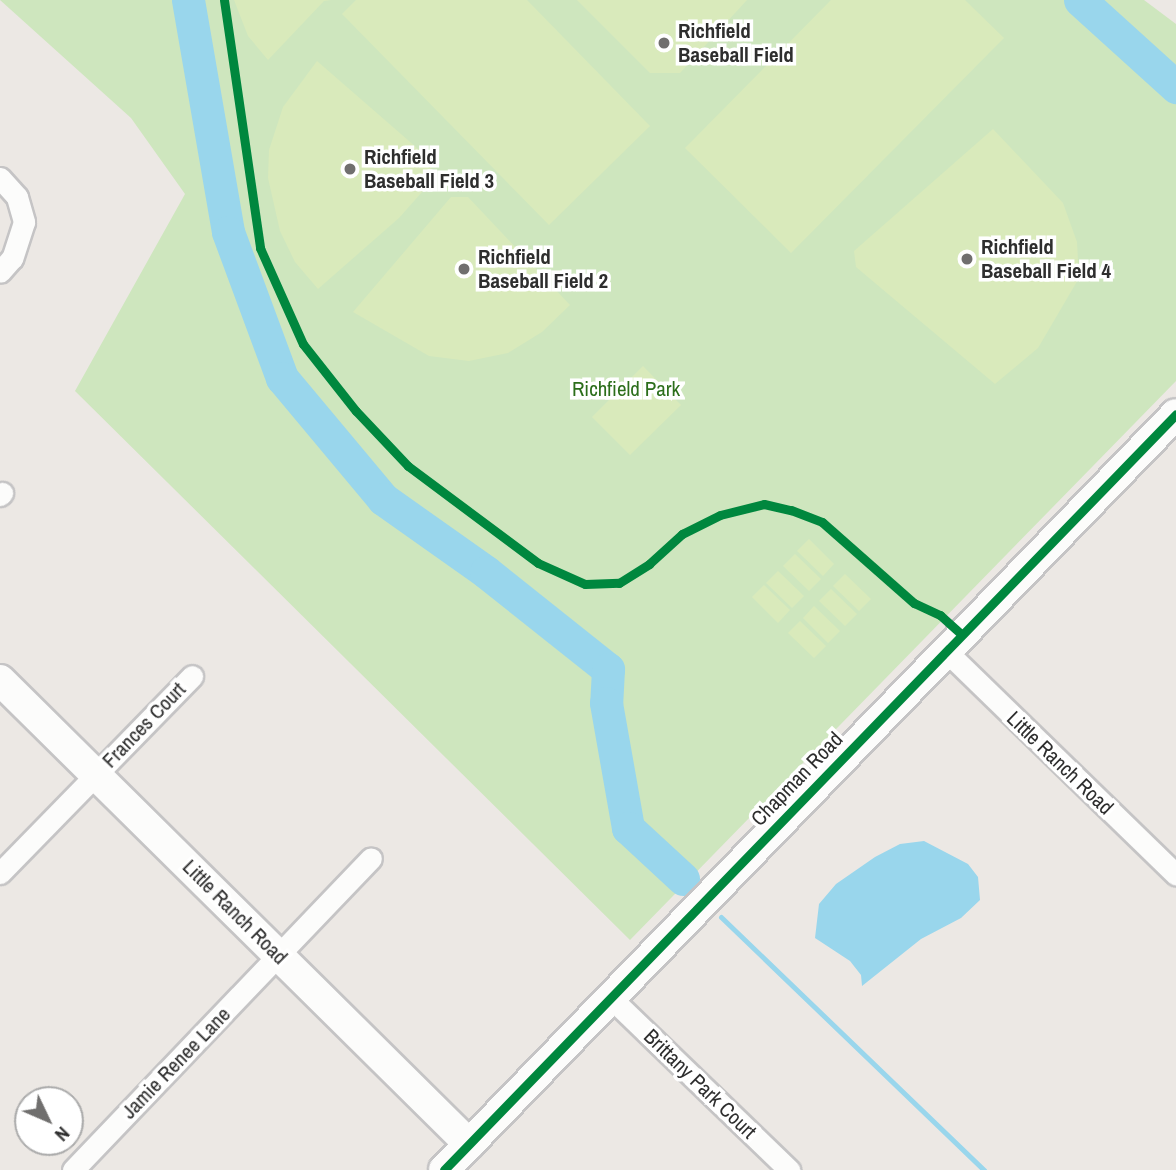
<!DOCTYPE html>
<style>
body{margin:0}
#map{position:relative;width:1176px;height:1170px;overflow:hidden;background:#ece8e4;font-family:"Archivo Narrow",sans-serif}
div>[style]{position:absolute}
.green>*{inset:0;background:#cee6be}
.pitch>*{inset:0;background:#d9eabb}
.water>*{inset:0;background:#99d6ec}
.stream>*{height:5px;margin:-2.5px;padding:0 2.5px;transform-origin:2.5px;border-radius:2.5px;background:#99d6ec}
.river>*{height:33px;margin:-16.5px;padding:0 16.5px;transform-origin:16.5px;border-radius:16.5px;background:#99d6ec}
.roads{filter:drop-shadow(2px 0 #c5c4c5) drop-shadow(-2px 0 #c5c4c5) drop-shadow(0 2px #c5c4c5) drop-shadow(0 -2px #c5c4c5)}
.street>*{height:21px;margin:-10.5px;padding:0 10.5px;transform-origin:10.5px;border-radius:10.5px;background:#fcfcfb}
.secondary>*{height:30px;margin:-15px;padding:0 15px;transform-origin:15px;border-radius:15px;background:#fcfcfb}
.cycleway>*{height:9px;margin:-4.5px;padding:0 4.5px;transform-origin:4.5px;border-radius:4.5px;background:#00873e}
.dots>*{width:19px;height:19px;translate:-50% -50%;box-sizing:border-box;border:4px solid #fff;border-radius:50%}
span{translate:-50% -50%;white-space:nowrap;text-align:center;line-height:1.15;-webkit-text-stroke:7px #fff;paint-order:stroke}
.poi-label{font-size:21px;color:#2e2e2e;font-weight:700}
.left{translate:0 -50%;text-align:left}
.park-label{font-size:21px;color:#2c6e1b}
.street-label{font-size:21px;color:#2e2e2e}
.north{position:absolute;left:14px;top:1086px;width:70px;height:70px;box-sizing:border-box;background:#fff;border:2px solid #ababab;border-radius:50%;rotate:134deg;font-size:19px;font-weight:700;line-height:28px;text-align:center;color:#2e2e2e}
.north::after{content:'';display:block;margin:auto;width:24px;height:32px;background:#706f6e;clip-path:polygon(50% 0,100% 100%,50% 72%,0 100%)}
</style>
<div id="map">
<div class="green">
<i style="clip-path:polygon(0 0,1144px 0,1176px 24px,1176px 381px,630px 940px,75px 391px,185px 194px,131px 118px)"></i>
</div>
<div class="pitch">
<i style="clip-path:polygon(234px 0,331px 0,324px 1px,268px 60px,248px 36px)"></i>
<i style="clip-path:polygon(356px 0,527px 0,650px 126px,549px 225px,342px 14px)"></i>
<i style="clip-path:polygon(577px 0,747px 0,680px 73px,650px 73px)"></i>
<i style="clip-path:polygon(831px 0,965px 0,1004px 38px,791px 253px,685px 148px)"></i>
<i style="clip-path:polygon(317px 61px,432px 161px,430px 183px,399px 218px,318px 289px,295px 262px,280px 231px,268px 178px,269px 150px,283px 107px)"></i>
<i style="clip-path:polygon(993px 129px,1063px 203px,1077px 242px,1079px 278px,1038px 348px,995px 384px,856px 267px,854px 251px)"></i>
<i style="clip-path:polygon(451px 197px,468px 197px,570px 305px,542px 332px,508px 353px,469px 361px,429px 356px,353px 312px)"></i>
<i style="clip-path:polygon(643px 366px,681px 405px,630px 455px,592px 417px)"></i>
<i style="clip-path:polygon(809px 539px,834px 564px,823px 576px,797px 551px)"></i>
<i style="clip-path:polygon(795px 554px,821px 579px,809px 591px,783px 566px)"></i>
<i style="clip-path:polygon(778px 571px,804px 596px,792px 608px,766px 583px)"></i>
<i style="clip-path:polygon(845px 574px,871px 599px,859px 611px,833px 586px)"></i>
<i style="clip-path:polygon(764px 585px,790px 610px,778px 623px,752px 597px)"></i>
<i style="clip-path:polygon(831px 589px,857px 614px,845px 626px,819px 601px)"></i>
<i style="clip-path:polygon(814px 606px,840px 631px,828px 643px,803px 618px)"></i>
<i style="clip-path:polygon(800px 621px,826px 646px,814px 658px,788px 633px)"></i>
</div>
<div class="water">
<i style="clip-path:polygon(924px 841px,968px 864px,978px 877px,980px 900px,961px 918px,921px 939px,862px 986px,861px 975px,850px 961px,815px 938px,819px 904px,836px 884px,875px 857px,900px 844px)"></i>
</div>
<div class="stream">
<i style="left:721px;top:917px;width:365px;rotate:43.9deg"></i>
</div>
<div class="river">
<i style="left:188px;top:0;width:235px;rotate:80.2deg"></i>
<i style="left:228px;top:232px;width:156px;rotate:69.7deg"></i>
<i style="left:282px;top:378px;width:158px;rotate:50.1deg"></i>
<i style="left:383px;top:499px;width:126px;rotate:35.3deg"></i>
<i style="left:486px;top:572px;width:156px;rotate:38.5deg"></i>
<i style="left:608px;top:669px;width:34px;rotate:93deg"></i>
<i style="left:606px;top:703px;width:127px;rotate:80deg"></i>
<i style="left:628px;top:828px;width:75px;rotate:42.8deg"></i>
<i style="left:1080px;top:0;width:130px;rotate:42.2deg"></i>
</div>
<div class="roads">
<div class="street">
<i style="left:0;top:178px;width:25px;rotate:48deg"></i>
<i style="left:17px;top:197px;width:26px;rotate:74deg"></i>
<i style="left:24px;top:222px;width:38px;rotate:108deg"></i>
<i style="left:12px;top:258px;width:18px;rotate:131deg"></i>
<i style="left:0;top:495px;width:3px;rotate:-45deg"></i>
<i style="left:945px;top:650px;width:322px;rotate:44.2deg"></i>
<i style="left:0;top:873px;width:275px;rotate:-45.7deg"></i>
<i style="left:611px;top:998px;width:248px;rotate:44deg"></i>
<i style="left:73px;top:1170px;width:431px;rotate:-46.3deg"></i>
</div>
<div class="secondary">
<i style="left:0;top:680px;width:660px;rotate:44.69deg"></i>
<i style="left:444px;top:1170px;width:1052px;rotate:-45.92deg"></i>
</div>
</div>
<div class="cycleway">
<i style="left:224px;top:0;width:251px;rotate:81.7deg"></i>
<i style="left:260px;top:248px;width:105px;rotate:65.9deg"></i>
<i style="left:303px;top:344px;width:85px;rotate:51.7deg"></i>
<i style="left:356px;top:411px;width:76px;rotate:46.6deg"></i>
<i style="left:408px;top:466px;width:162px;rotate:36.7deg"></i>
<i style="left:538px;top:563px;width:51px;rotate:24.1deg"></i>
<i style="left:585px;top:584px;width:34px;rotate:-2deg"></i>
<i style="left:619px;top:583px;width:36px;rotate:-32deg"></i>
<i style="left:649px;top:564px;width:45px;rotate:-42.3deg"></i>
<i style="left:682px;top:534px;width:42px;rotate:-26.6deg"></i>
<i style="left:720px;top:515px;width:45px;rotate:-14deg"></i>
<i style="left:764px;top:504px;width:28px;rotate:13deg"></i>
<i style="left:791px;top:510px;width:33px;rotate:21deg"></i>
<i style="left:822px;top:522px;width:123px;rotate:41.4deg"></i>
<i style="left:914px;top:603px;width:29px;rotate:25deg"></i>
<i style="left:940px;top:615px;width:28px;rotate:42deg"></i>
<i style="left:444px;top:1170px;width:1052px;rotate:-45.92deg"></i>
</div>
<div class="dots">
<i style="left:664px;top:43px;background:#706f6e"></i>
<i style="left:350px;top:169px;background:#706f6e"></i>
<i style="left:967px;top:259px;background:#706f6e"></i>
<i style="left:464px;top:269px;background:#706f6e"></i>
</div>
<div class="poi-label">
<span class="left" style="left:678px;top:43px">Richfield<br>Baseball Field</span>
<span class="left" style="left:364px;top:169px">Richfield<br>Baseball Field 3</span>
<span class="left" style="left:981px;top:259px">Richfield<br>Baseball Field 4</span>
<span class="left" style="left:478px;top:269px">Richfield<br>Baseball Field 2</span>
</div>
<div class="park-label">
<span style="left:626px;top:389px">Richfield Park</span>
</div>
<div class="street-label">
<span style="left:144px;top:725px;rotate:-46deg">Frances Court</span>
<span style="left:1060px;top:763px;rotate:44deg">Little Ranch Road</span>
<span style="left:797px;top:779px;rotate:-46deg">Chapman Road</span>
<span style="left:235px;top:912px;rotate:45deg">Little Ranch Road</span>
<span style="left:176px;top:1063px;rotate:-46deg">Jamie Renee Lane</span>
<span style="left:700px;top:1084px;rotate:44deg">Brittany Park Court</span>
</div>
<div class="north">N</div>
</div>
